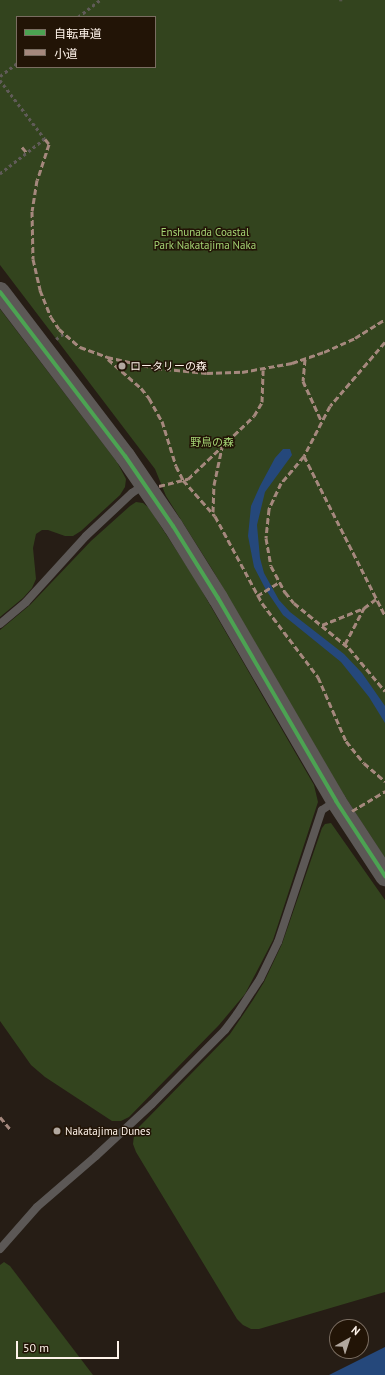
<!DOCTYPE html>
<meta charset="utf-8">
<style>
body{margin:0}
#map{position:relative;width:385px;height:1375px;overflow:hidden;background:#261d15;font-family:"PT Sans","Noto Sans JP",sans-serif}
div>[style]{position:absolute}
.green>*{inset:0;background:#33441e}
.water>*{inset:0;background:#25487b}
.path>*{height:2.5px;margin-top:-1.25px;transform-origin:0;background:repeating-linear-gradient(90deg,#605b58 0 3px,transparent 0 6px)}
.service>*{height:8px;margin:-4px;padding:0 4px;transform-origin:4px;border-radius:4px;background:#5c5856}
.tertiary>*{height:20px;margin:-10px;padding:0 10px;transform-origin:10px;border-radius:10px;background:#5c5856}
.quiet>*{height:3px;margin-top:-1.5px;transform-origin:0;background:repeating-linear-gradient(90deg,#a5887d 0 6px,transparent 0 9px)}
.cycleway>*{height:4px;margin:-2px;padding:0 2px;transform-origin:2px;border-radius:2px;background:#4ca352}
.dots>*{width:11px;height:11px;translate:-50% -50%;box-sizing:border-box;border:2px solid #221406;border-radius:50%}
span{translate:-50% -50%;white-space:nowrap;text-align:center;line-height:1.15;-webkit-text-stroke:3px #221406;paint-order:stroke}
.park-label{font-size:11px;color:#a4d474}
.poi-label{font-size:11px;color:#fef3ea}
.left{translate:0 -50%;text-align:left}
.legend{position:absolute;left:16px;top:16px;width:140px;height:52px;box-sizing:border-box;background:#221406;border:1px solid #7a6d61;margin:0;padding:5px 7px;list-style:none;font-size:12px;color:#fef3ea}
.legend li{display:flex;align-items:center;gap:8px;height:20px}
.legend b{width:20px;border:1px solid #7a6d61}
.north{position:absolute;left:329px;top:1319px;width:40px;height:40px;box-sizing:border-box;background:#221406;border:1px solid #7a6d61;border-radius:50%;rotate:39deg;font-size:11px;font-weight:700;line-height:16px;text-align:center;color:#fef3ea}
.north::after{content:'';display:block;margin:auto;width:14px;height:18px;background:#b2a89f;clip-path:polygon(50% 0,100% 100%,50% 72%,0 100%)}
.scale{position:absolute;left:16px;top:1341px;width:103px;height:18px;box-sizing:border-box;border:2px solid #fef3ea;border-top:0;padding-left:5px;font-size:12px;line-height:14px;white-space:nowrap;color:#fef3ea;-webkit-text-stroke:3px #221406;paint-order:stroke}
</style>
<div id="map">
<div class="green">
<i style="clip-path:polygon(evenodd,0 0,385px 0,385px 858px,342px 792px,212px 569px,166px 496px,155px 469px,0 265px,0 0,17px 17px,155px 17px,155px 67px,17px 67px,17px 17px)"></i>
<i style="clip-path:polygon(0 309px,117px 462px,126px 479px,125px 487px,120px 495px,81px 531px,73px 536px,65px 536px,48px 530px,42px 530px,36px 534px,33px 548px,36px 579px,32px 588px,23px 598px,0 617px)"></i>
<i style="clip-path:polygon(136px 502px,143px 503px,149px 508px,195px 579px,314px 785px,318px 802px,273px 940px,245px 994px,219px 1025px,129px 1117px,121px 1121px,112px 1121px,45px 1077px,31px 1065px,0 1021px,0 630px,30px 605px,91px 541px,130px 506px)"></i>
<i style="clip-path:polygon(331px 823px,385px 900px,385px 1292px,259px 1329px,251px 1329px,243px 1325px,237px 1319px,136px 1152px,133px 1144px,134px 1135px,139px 1127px,230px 1034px,253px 1000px,264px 982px,282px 944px,322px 828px,325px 824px)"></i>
<i style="clip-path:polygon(4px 1262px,10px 1266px,93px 1375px,0 1375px,0 1265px)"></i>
</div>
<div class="water">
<i style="clip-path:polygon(283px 449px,290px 449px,292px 455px,265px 492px,257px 525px,260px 558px,264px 573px,279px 600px,290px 612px,344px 654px,362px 673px,385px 706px,385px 723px,369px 697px,341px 662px,283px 615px,266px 590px,254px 567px,248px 536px,251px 506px,260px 486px,275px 458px)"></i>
<i style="clip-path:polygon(385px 1347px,385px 1375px,329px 1375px)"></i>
</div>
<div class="path">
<i style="left:341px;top:0;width:1px;rotate:90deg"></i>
<i style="left:78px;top:17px;width:28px;rotate:-38deg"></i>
<i style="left:0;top:76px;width:21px;rotate:-37deg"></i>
<i style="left:0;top:80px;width:74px;rotate:52.7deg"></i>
<i style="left:45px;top:139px;width:57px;rotate:142.1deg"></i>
<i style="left:56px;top:339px;width:9px;rotate:-36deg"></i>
</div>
<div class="service">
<i style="left:0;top:624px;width:34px;rotate:-40deg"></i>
<i style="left:26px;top:602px;width:89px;rotate:-47.7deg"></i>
<i style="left:86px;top:536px;width:63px;rotate:-43.1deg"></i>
<i style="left:132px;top:493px;width:14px;rotate:-34deg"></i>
<i style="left:0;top:1249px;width:56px;rotate:-48.6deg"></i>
<i style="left:37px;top:1207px;width:78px;rotate:-40.8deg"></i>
<i style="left:96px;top:1156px;width:76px;rotate:-42.9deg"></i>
<i style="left:152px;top:1104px;width:104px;rotate:-45.4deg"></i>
<i style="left:225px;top:1030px;width:20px;rotate:-53deg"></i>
<i style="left:237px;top:1014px;width:42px;rotate:-56.7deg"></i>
<i style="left:260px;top:979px;width:41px;rotate:-64.1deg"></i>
<i style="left:278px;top:942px;width:139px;rotate:-71.6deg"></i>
<i style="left:322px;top:810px;width:17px;rotate:-33deg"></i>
</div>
<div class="tertiary">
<i style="left:0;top:292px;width:206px;rotate:52.7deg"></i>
<i style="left:125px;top:456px;width:85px;rotate:55.6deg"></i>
<i style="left:173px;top:526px;width:85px;rotate:58deg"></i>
<i style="left:218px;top:598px;width:235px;rotate:59.8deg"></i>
<i style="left:336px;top:801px;width:90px;rotate:56.8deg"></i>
</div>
<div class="quiet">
<i style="left:45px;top:139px;width:6px;rotate:51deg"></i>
<i style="left:49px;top:144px;width:38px;rotate:108deg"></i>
<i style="left:37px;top:180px;width:31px;rotate:99deg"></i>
<i style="left:32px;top:211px;width:48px;rotate:88.8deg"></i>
<i style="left:33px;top:259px;width:32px;rotate:77deg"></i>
<i style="left:40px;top:290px;width:29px;rotate:68deg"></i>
<i style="left:51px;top:317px;width:14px;rotate:56deg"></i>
<i style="left:59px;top:329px;width:28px;rotate:41deg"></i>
<i style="left:80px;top:347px;width:29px;rotate:20deg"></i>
<i style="left:107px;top:357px;width:50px;rotate:12.7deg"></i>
<i style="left:156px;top:368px;width:51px;rotate:5.6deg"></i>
<i style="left:207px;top:373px;width:35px;rotate:-2deg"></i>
<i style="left:242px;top:372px;width:51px;rotate:-10.2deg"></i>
<i style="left:292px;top:363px;width:34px;rotate:-19deg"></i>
<i style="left:324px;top:352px;width:34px;rotate:-24deg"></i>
<i style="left:355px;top:338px;width:36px;rotate:-32deg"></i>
<i style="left:22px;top:147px;width:8px;rotate:50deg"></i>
<i style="left:385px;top:342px;width:84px;rotate:130.7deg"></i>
<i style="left:330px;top:406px;width:56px;rotate:117.5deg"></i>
<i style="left:304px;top:456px;width:35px;rotate:130deg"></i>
<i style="left:281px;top:483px;width:29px;rotate:115deg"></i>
<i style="left:269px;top:509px;width:29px;rotate:96deg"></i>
<i style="left:266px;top:538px;width:28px;rotate:80deg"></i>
<i style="left:271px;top:566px;width:30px;rotate:62deg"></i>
<i style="left:285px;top:592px;width:14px;rotate:51deg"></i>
<i style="left:294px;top:603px;width:71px;rotate:39.3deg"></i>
<i style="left:349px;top:648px;width:56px;rotate:50.1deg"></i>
<i style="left:108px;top:359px;width:44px;rotate:41.3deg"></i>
<i style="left:141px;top:388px;width:13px;rotate:51deg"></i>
<i style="left:149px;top:398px;width:26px;rotate:61deg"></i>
<i style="left:162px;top:421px;width:47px;rotate:72.7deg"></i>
<i style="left:176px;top:466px;width:16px;rotate:63deg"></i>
<i style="left:183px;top:480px;width:48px;rotate:48.4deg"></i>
<i style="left:215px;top:516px;width:99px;rotate:61.6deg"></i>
<i style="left:262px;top:603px;width:93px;rotate:52.9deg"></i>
<i style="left:318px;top:677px;width:70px;rotate:66.4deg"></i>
<i style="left:346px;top:741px;width:28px;rotate:51deg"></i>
<i style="left:364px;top:763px;width:28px;rotate:41deg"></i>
<i style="left:305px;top:359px;width:22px;rotate:95deg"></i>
<i style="left:303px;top:381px;width:43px;rotate:65.2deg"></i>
<i style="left:304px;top:456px;width:179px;rotate:63.1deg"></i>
<i style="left:159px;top:486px;width:30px;rotate:-14deg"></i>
<i style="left:188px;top:479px;width:91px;rotate:-43.7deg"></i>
<i style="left:254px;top:416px;width:16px;rotate:-60deg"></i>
<i style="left:262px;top:402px;width:32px;rotate:-88deg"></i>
<i style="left:213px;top:512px;width:27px;rotate:-88deg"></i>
<i style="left:214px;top:485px;width:40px;rotate:-78deg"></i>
<i style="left:257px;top:596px;width:26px;rotate:-32deg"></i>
<i style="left:322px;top:625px;width:45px;rotate:-22deg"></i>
<i style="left:364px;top:608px;width:15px;rotate:-37deg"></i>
<i style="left:345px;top:644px;width:41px;rotate:-62.2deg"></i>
<i style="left:352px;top:811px;width:39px;rotate:-31deg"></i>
<i style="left:0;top:1117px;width:16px;rotate:50deg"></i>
</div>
<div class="cycleway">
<i style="left:0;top:292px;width:206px;rotate:52.7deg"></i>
<i style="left:125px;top:456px;width:85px;rotate:55.6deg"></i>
<i style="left:173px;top:526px;width:85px;rotate:58deg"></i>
<i style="left:218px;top:598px;width:235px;rotate:59.8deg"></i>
<i style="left:336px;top:801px;width:90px;rotate:56.8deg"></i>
</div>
<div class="dots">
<i style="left:122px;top:366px;background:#b2a89f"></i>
<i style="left:57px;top:1131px;background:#b2a89f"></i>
</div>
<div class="park-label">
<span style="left:205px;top:239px">Enshunada Coastal<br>Park Nakatajima Naka</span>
<span style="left:212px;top:442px">野鳥の森</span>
</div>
<div class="poi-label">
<span class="left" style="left:130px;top:366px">ロータリーの森</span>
<span class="left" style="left:65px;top:1131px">Nakatajima Dunes</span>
</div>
<ul class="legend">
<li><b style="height:5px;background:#4ca352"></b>自転車道</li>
<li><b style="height:5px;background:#a5887d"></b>小道</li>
</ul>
<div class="north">N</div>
<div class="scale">50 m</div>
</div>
